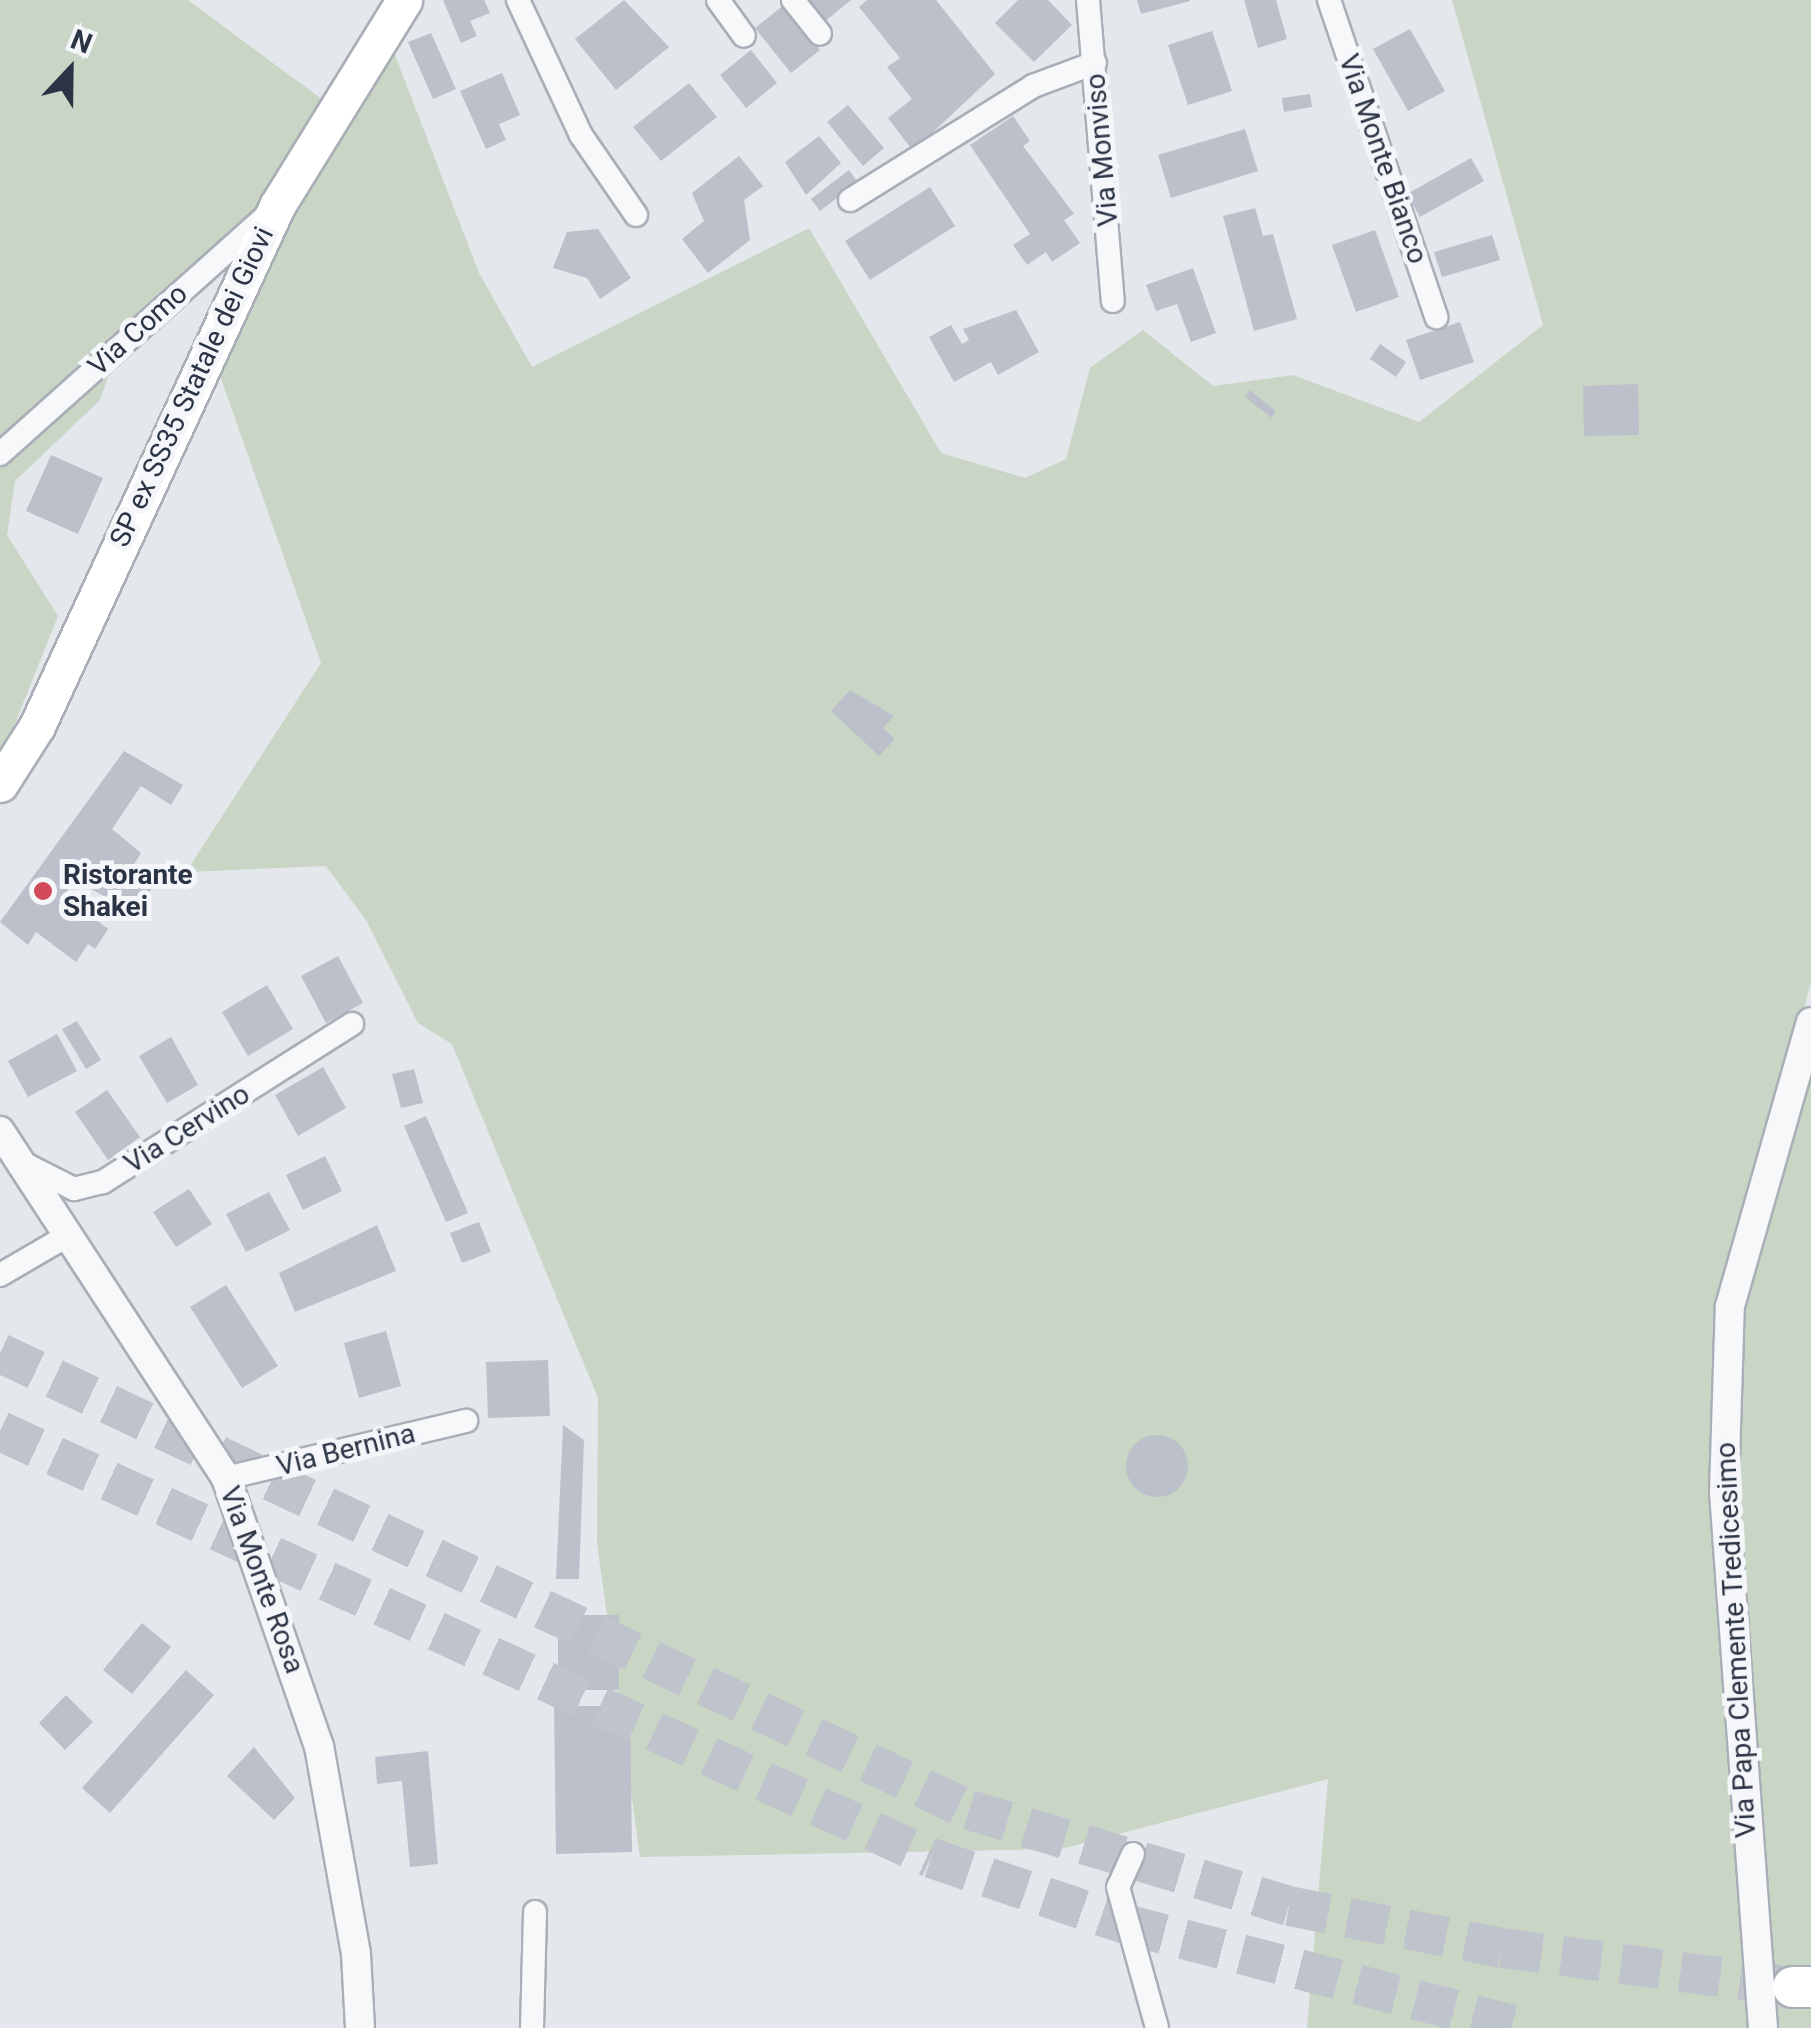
<!DOCTYPE html>
<style>
body{margin:0}
#map{position:relative;width:1811px;height:2028px;overflow:hidden;background:#e4e7ec;font-family:Roboto,sans-serif}
div>[style]{position:absolute}
.green>*{inset:0;background:#c9d6c5}
.building>*{inset:0;background:#bbc0ca}
.round{border-radius:50%}
.motorway-tunnel>*{height:40px;margin-top:-20px;transform-origin:0;background:repeating-linear-gradient(90deg,#bfc3cb 0 40px,transparent 0 60px)}
.roads{filter:drop-shadow(2px 0 #a9aeb7) drop-shadow(-2px 0 #a9aeb7) drop-shadow(0 2px #a9aeb7) drop-shadow(0 -2px #a9aeb7)}
.minor>*{height:22px;margin:-11px;padding:0 11px;transform-origin:11px;border-radius:11px;background:#f7f8fa}
.tertiary>*{height:28px;margin:-14px;padding:0 14px;transform-origin:14px;border-radius:14px;background:#f7f8fa}
.primary>*{height:35px;margin:-17.5px;padding:0 17.5px;transform-origin:17.5px;border-radius:17.5px;background:#fff}
.motorway>*{height:40px;margin:-20px;padding:0 20px;transform-origin:20px;border-radius:20px;background:#fff}
.dots>*{width:28px;height:28px;translate:-50% -50%;box-sizing:border-box;border:5px solid #f4f6f9;border-radius:50%}
span{translate:-50% -50%;white-space:nowrap;text-align:center;line-height:1.15;-webkit-text-stroke:10px #f4f6f9;paint-order:stroke}
.street-label{font-size:28px;color:#2b3445}
.poi-label{font-size:28px;color:#2b3445;font-weight:700}
.left{translate:0 -50%;text-align:left}
.north{position:absolute;left:20px;top:20px;width:100px;height:100px;-webkit-text-stroke:8px #f4f6f9;paint-order:stroke;rotate:22deg;font-size:28px;font-weight:700;line-height:40px;text-align:center;color:#2b3445}
.north::after{content:'';display:block;margin:auto;width:35px;height:45px;background:#2b3445;clip-path:polygon(50% 0,100% 100%,50% 72%,0 100%)}
</style>
<div id="map">
<div class="green">
<i style="clip-path:polygon(0 0,188px 0,327px 103px,390px 42px,479px 273px,532px 367px,809px 228px,941px 453px,1025px 478px,1066px 459px,1090px 368px,1143px 330px,1213px 386px,1293px 375px,1419px 422px,1543px 325px,1452px 0,1811px 0,1811px 982px,1793px 1051px,1811px 1058px,1811px 2028px,1307px 2028px,1328px 1779px,1061px 1849px,640px 1857px,597px 1543px,598px 1398px,452px 1044px,418px 1023px,366px 920px,326px 866px,186px 872px,321px 663px,211px 350px,275px 210px,117px 351px,100px 400px,15px 481px,7px 535px,58px 616px,0 761px)"></i>
</div>
<div class="building">
<i style="clip-path:polygon(443px 0,484px 0,490px 13px,470px 21px,477px 36px,461px 43px)"></i>
<i style="clip-path:polygon(624px 0,669px 47px,616px 90px,575px 39px)"></i>
<i style="clip-path:polygon(804px 0,851px 0,823px 23px)"></i>
<i style="clip-path:polygon(867px 0,936px 0,995px 74px,913px 151px,888px 118px,912px 99px,887px 67px,900px 58px,859px 7px)"></i>
<i style="clip-path:polygon(1018px 0,1048px 0,1072px 25px,1034px 62px,995px 23px)"></i>
<i style="clip-path:polygon(1137px 0,1190px 0,1190px 1px,1141px 14px)"></i>
<i style="clip-path:polygon(1244px 0,1276px 0,1287px 39px,1258px 48px)"></i>
<i style="clip-path:polygon(784px 5px,820px 50px,791px 73px,755px 28px)"></i>
<i style="clip-path:polygon(1410px 29px,1445px 91px,1408px 111px,1373px 49px)"></i>
<i style="clip-path:polygon(1212px 31px,1232px 91px,1188px 105px,1168px 45px)"></i>
<i style="clip-path:polygon(431px 33px,456px 89px,433px 99px,408px 42px)"></i>
<i style="clip-path:polygon(751px 50px,777px 83px,746px 108px,720px 75px)"></i>
<i style="clip-path:polygon(502px 73px,520px 115px,499px 124px,506px 140px,486px 149px,460px 91px)"></i>
<i style="clip-path:polygon(689px 83px,717px 117px,661px 161px,633px 127px)"></i>
<i style="clip-path:polygon(1310px 94px,1312px 107px,1284px 112px,1282px 98px)"></i>
<i style="clip-path:polygon(848px 105px,884px 148px,863px 166px,827px 122px)"></i>
<i style="clip-path:polygon(1013px 116px,1030px 141px,1023px 146px,1074px 214px,1064px 220px,1080px 243px,1052px 262px,1046px 252px,1027px 265px,1013px 245px,1030px 234px,970px 145px)"></i>
<i style="clip-path:polygon(1245px 129px,1258px 171px,1171px 198px,1158px 155px)"></i>
<i style="clip-path:polygon(819px 136px,841px 163px,806px 195px,785px 162px)"></i>
<i style="clip-path:polygon(739px 156px,763px 186px,744px 200px,750px 240px,708px 273px,682px 239px,704px 221px,692px 193px)"></i>
<i style="clip-path:polygon(1471px 158px,1484px 181px,1420px 217px,1407px 194px)"></i>
<i style="clip-path:polygon(849px 170px,858px 182px,820px 211px,811px 199px)"></i>
<i style="clip-path:polygon(930px 187px,955px 226px,870px 280px,845px 241px)"></i>
<i style="clip-path:polygon(1255px 208px,1263px 236px,1273px 234px,1297px 319px,1254px 331px,1223px 216px)"></i>
<i style="clip-path:polygon(598px 229px,631px 278px,600px 299px,587px 278px,553px 268px,567px 232px)"></i>
<i style="clip-path:polygon(1375px 230px,1399px 297px,1356px 312px,1332px 245px)"></i>
<i style="clip-path:polygon(1492px 235px,1500px 260px,1442px 277px,1434px 252px)"></i>
<i style="clip-path:polygon(1193px 268px,1216px 333px,1191px 342px,1177px 304px,1156px 311px,1146px 285px)"></i>
<i style="clip-path:polygon(1016px 310px,1039px 352px,998px 375px,991px 362px,954px 382px,929px 337px,951px 325px,962px 344px,969px 340px,963px 329px)"></i>
<i style="clip-path:polygon(1460px 322px,1474px 362px,1420px 380px,1406px 340px)"></i>
<i style="clip-path:polygon(1380px 344px,1406px 362px,1396px 377px,1370px 359px)"></i>
<i style="clip-path:polygon(1638px 384px,1639px 435px,1584px 436px,1583px 386px)"></i>
<i style="clip-path:polygon(1250px 390px,1276px 411px,1272px 418px,1245px 397px)"></i>
<i style="clip-path:polygon(51px 455px,103px 478px,78px 534px,26px 511px)"></i>
<i style="clip-path:polygon(850px 690px,894px 716px,883px 728px,895px 739px,879px 756px,831px 711px)"></i>
<i style="clip-path:polygon(124px 751px,183px 785px,171px 805px,141px 786px,112px 829px,141px 853px,133px 866px,156px 882px,135px 914px,74px 879px,65px 895px,108px 929px,95px 949px,88px 944px,76px 962px,36px 932px,28px 945px,0 922px)"></i>
<i style="clip-path:polygon(338px 956px,363px 1003px,326px 1023px,301px 976px)"></i>
<i style="clip-path:polygon(267px 985px,293px 1029px,248px 1056px,222px 1012px)"></i>
<i style="clip-path:polygon(77px 1021px,101px 1060px,86px 1069px,62px 1029px)"></i>
<i style="clip-path:polygon(57px 1034px,77px 1071px,28px 1097px,8px 1061px)"></i>
<i style="clip-path:polygon(171px 1037px,198px 1085px,167px 1103px,139px 1056px)"></i>
<i style="clip-path:polygon(323px 1067px,346px 1108px,298px 1136px,275px 1095px)"></i>
<i style="clip-path:polygon(414px 1069px,423px 1103px,401px 1108px,392px 1074px)"></i>
<i style="clip-path:polygon(107px 1090px,140px 1137px,108px 1160px,75px 1112px)"></i>
<i style="clip-path:polygon(426px 1116px,468px 1213px,446px 1222px,404px 1126px)"></i>
<i style="clip-path:polygon(325px 1156px,342px 1191px,303px 1210px,286px 1175px)"></i>
<i style="clip-path:polygon(189px 1189px,212px 1224px,176px 1247px,153px 1212px)"></i>
<i style="clip-path:polygon(269px 1192px,290px 1230px,246px 1252px,226px 1214px)"></i>
<i style="clip-path:polygon(479px 1222px,491px 1252px,462px 1263px,450px 1233px)"></i>
<i style="clip-path:polygon(377px 1225px,396px 1271px,295px 1312px,279px 1273px)"></i>
<i style="clip-path:polygon(226px 1285px,278px 1366px,242px 1388px,190px 1307px)"></i>
<i style="clip-path:polygon(386px 1331px,401px 1386px,359px 1398px,344px 1343px)"></i>
<i style="clip-path:polygon(548px 1360px,550px 1416px,488px 1418px,486px 1362px)"></i>
<i style="clip-path:polygon(563px 1425px,584px 1440px,579px 1579px,556px 1579px)"></i>
<i class="round" style="left:1126px;top:1435px;width:62px;height:62px"></i>
<i style="clip-path:polygon(558px 1615px,619px 1615px,619px 1690px,558px 1690px)"></i>
<i style="clip-path:polygon(142px 1623px,171px 1647px,132px 1694px,103px 1670px)"></i>
<i style="clip-path:polygon(186px 1670px,214px 1695px,110px 1813px,82px 1788px)"></i>
<i style="clip-path:polygon(66px 1695px,93px 1722px,65px 1750px,39px 1723px)"></i>
<i style="clip-path:polygon(554px 1706px,630px 1706px,632px 1852px,556px 1854px)"></i>
<i style="clip-path:polygon(254px 1747px,295px 1798px,274px 1820px,227px 1776px)"></i>
<i style="clip-path:polygon(428px 1751px,438px 1864px,410px 1867px,402px 1781px,377px 1784px,375px 1757px)"></i>
</div>
<div class="motorway-tunnel">
<i style="left:0;top:1353px;width:1071px;rotate:25.25deg"></i>
<i style="left:969px;top:1810px;width:334px;rotate:16.7deg"></i>
<i style="left:1289px;top:1906px;width:217px;rotate:11.2deg"></i>
<i style="left:1502px;top:1948px;width:294px;rotate:7.6deg"></i>
<i style="left:0;top:1431px;width:1024px;rotate:24.64deg"></i>
<i style="left:931px;top:1858px;width:205px;rotate:18.8deg"></i>
<i style="left:1125px;top:1924px;width:412px;rotate:14.6deg"></i>
</div>
<div class="roads">
<div class="minor">
<i style="left:518px;top:0;width:149px;rotate:65deg"></i>
<i style="left:581px;top:135px;width:97px;rotate:55.5deg"></i>
<i style="left:718px;top:0;width:44px;rotate:54.2deg"></i>
<i style="left:793px;top:0;width:43px;rotate:51.5deg"></i>
<i style="left:1088px;top:0;width:302px;rotate:85.3deg"></i>
<i style="left:1329px;top:0;width:335px;rotate:71.3deg"></i>
<i style="left:850px;top:200px;width:216px;rotate:-31.9deg"></i>
<i style="left:1033px;top:86px;width:66px;rotate:-20.4deg"></i>
<i style="left:0;top:454px;width:357px;rotate:-41.8deg"></i>
<i style="left:19px;top:1161px;width:62px;rotate:27deg"></i>
<i style="left:74px;top:1189px;width:30px;rotate:-14deg"></i>
<i style="left:103px;top:1182px;width:295px;rotate:-32.4deg"></i>
<i style="left:0;top:1275px;width:75px;rotate:-30.3deg"></i>
<i style="left:226px;top:1478px;width:247px;rotate:-13.4deg"></i>
<i style="left:1133px;top:1854px;width:36px;rotate:114deg"></i>
<i style="left:1118px;top:1887px;width:146px;rotate:74.5deg"></i>
<i style="left:532px;top:2028px;width:116px;rotate:-88.5deg"></i>
</div>
<div class="tertiary">
<i style="left:0;top:1131px;width:414px;rotate:56.9deg"></i>
<i style="left:226px;top:1478px;width:284px;rotate:70.9deg"></i>
<i style="left:319px;top:1746px;width:211px;rotate:79.9deg"></i>
<i style="left:356px;top:1954px;width:74px;rotate:86.9deg"></i>
<i style="left:1763px;top:2028px;width:537px;rotate:-94.16deg"></i>
<i style="left:1724px;top:1492px;width:186px;rotate:-88.2deg"></i>
<i style="left:1730px;top:1306px;width:295px;rotate:-74.1deg"></i>
</div>
<div class="primary">
<i style="left:0;top:784px;width:69px;rotate:-57.5deg"></i>
<i style="left:37px;top:726px;width:573px;rotate:-65.22deg"></i>
<i style="left:277px;top:206px;width:242px;rotate:-58.3deg"></i>
</div>
<div class="motorway">
<i style="left:1793px;top:1987px;width:18px"></i>
</div>
</div>
<div class="dots">
<i style="left:43px;top:891px;background:#d1495b"></i>
</div>
<div class="street-label">
<span style="left:1102px;top:150px;rotate:-95deg">Via Monviso</span>
<span style="left:1383px;top:159px;rotate:71deg">Via Monte Bianco</span>
<span style="left:138px;top:330px;rotate:-42deg">Via Como</span>
<span style="left:192px;top:387px;rotate:-65deg">SP ex SS35 Statale dei Giovi</span>
<span style="left:187px;top:1129px;rotate:-32deg">Via Cervino</span>
<span style="left:346px;top:1450px;rotate:-14deg">Via Bernina</span>
<span style="left:262px;top:1580px;rotate:70deg">Via Monte Rosa</span>
<span style="left:1736px;top:1640px;rotate:-93deg">Via Papa Clemente Tredicesimo</span>
</div>
<div class="poi-label">
<span class="left" style="left:63px;top:891px">Ristorante<br>Shakei</span>
</div>
<div class="north">N</div>
</div>
